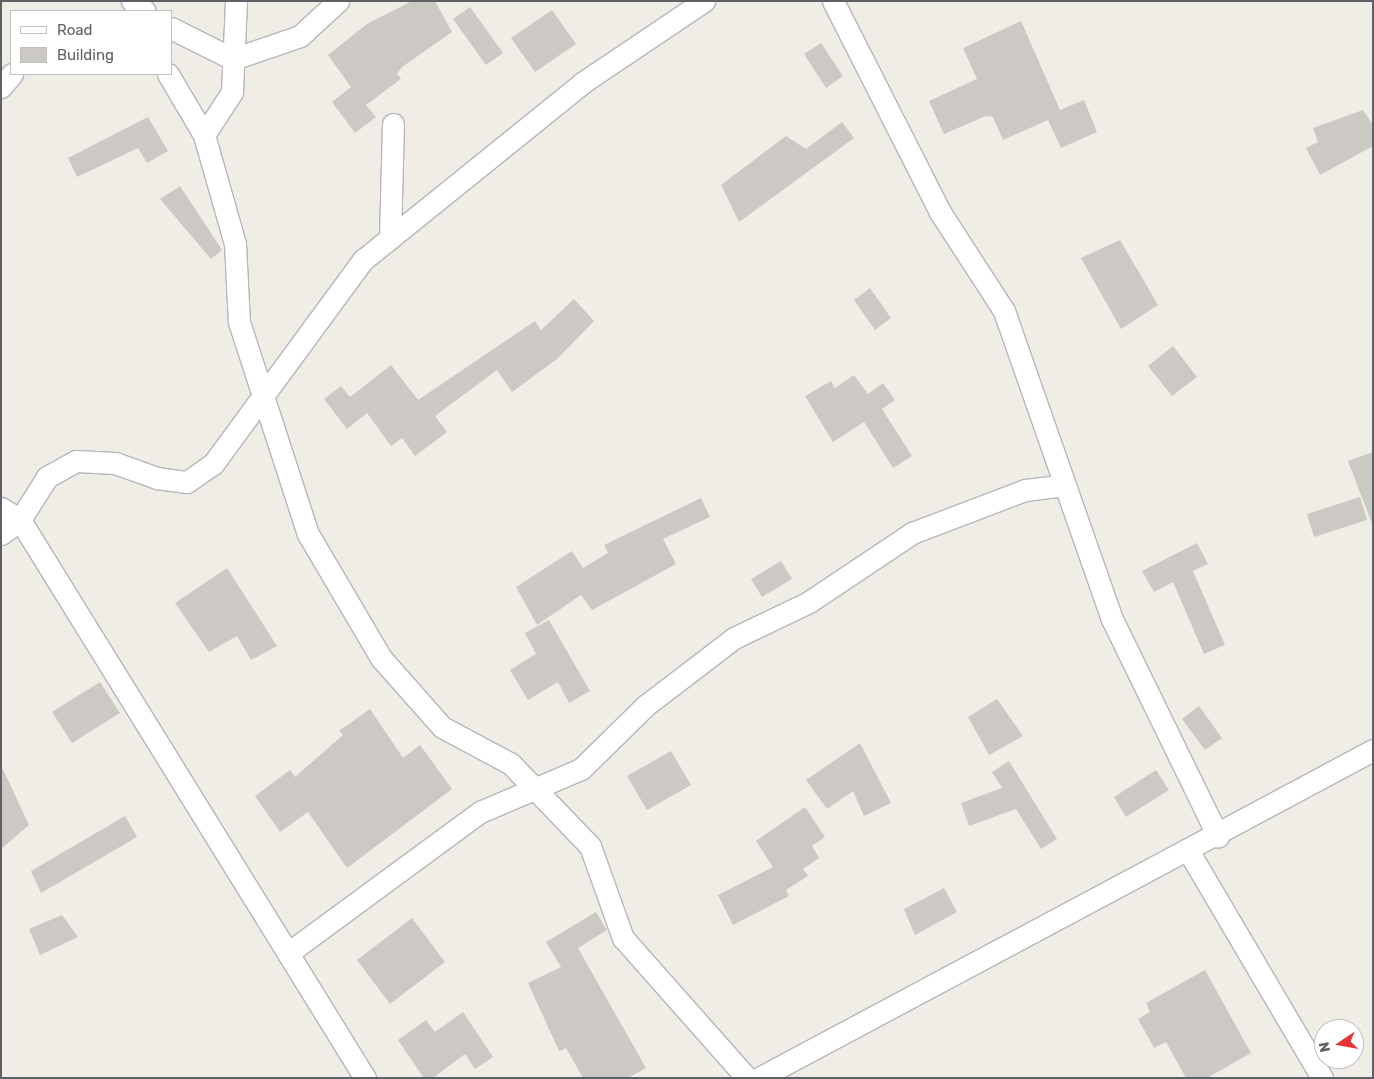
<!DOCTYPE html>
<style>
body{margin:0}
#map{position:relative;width:1374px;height:1079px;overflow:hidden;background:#f0ede6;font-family:Rubik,sans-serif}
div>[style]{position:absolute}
.building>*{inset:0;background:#ccc8c3}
.roads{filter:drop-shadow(1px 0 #b4b7bb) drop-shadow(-1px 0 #b4b7bb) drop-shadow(0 1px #b4b7bb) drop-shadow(0 -1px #b4b7bb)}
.street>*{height:21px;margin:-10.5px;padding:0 10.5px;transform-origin:10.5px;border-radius:10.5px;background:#fff}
span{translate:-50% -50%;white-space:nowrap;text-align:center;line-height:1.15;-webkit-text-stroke:5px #fff;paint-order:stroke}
.frame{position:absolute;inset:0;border:2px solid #5e6266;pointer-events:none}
.legend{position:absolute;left:10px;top:10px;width:162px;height:65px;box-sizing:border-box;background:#fff;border:1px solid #bfc0c2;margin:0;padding:6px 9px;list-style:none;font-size:15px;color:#5e6266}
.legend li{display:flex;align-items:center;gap:10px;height:25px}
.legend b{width:25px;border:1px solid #bfc0c2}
.north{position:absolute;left:1314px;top:1019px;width:50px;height:50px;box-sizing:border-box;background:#fff;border:1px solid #bfc0c2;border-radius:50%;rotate:258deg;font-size:14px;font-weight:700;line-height:20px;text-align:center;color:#5e6266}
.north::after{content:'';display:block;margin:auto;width:18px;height:22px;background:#e73535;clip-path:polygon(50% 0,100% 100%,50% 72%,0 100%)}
</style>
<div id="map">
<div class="building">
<i style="clip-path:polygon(412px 1px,435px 1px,452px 32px,402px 67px,397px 74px,401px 79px,366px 105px,376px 117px,355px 133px,332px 102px,351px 87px,328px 55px,367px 24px)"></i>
<i style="clip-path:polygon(470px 7px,503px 53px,486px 65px,453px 19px)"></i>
<i style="clip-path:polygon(552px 10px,576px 44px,535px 72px,511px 38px)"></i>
<i style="clip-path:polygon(1021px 21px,1060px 110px,1084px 100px,1097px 132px,1061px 148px,1048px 120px,1003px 140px,993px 117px,986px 116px,944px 134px,929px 101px,977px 79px,963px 48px)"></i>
<i style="clip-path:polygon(821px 43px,843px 76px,826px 88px,804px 54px)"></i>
<i style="clip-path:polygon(1363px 110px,1373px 125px,1373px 146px,1320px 175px,1306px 148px,1318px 142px,1313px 128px)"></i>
<i style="clip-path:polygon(148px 117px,168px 151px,147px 163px,138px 148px,77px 177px,68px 158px)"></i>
<i style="clip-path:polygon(842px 122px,854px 138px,739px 222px,721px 185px,786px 136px,806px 149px)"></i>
<i style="clip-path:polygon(180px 186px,222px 250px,211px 259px,160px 199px)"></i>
<i style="clip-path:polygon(1120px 240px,1158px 305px,1121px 329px,1081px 258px)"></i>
<i style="clip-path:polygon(870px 288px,891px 318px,875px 330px,854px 300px)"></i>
<i style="clip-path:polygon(574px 299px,594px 321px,557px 359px,512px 392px,497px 370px,435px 416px,447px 432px,415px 456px,402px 438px,391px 446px,367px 413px,347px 429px,324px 399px,341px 386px,350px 397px,391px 365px,418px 400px,535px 321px,541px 330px)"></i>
<i style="clip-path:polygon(1173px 346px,1197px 377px,1172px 396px,1148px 366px)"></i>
<i style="clip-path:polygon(854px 375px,868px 394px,883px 383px,895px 400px,882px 409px,912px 456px,893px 468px,864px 422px,833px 442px,805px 396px,831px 381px,835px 388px)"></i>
<i style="clip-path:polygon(1373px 452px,1373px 521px,1371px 521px,1348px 461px)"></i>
<i style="clip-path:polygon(1360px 497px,1367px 520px,1314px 537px,1307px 514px)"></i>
<i style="clip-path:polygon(701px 498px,710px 517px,663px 539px,676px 564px,592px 610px,581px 595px,537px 625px,516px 587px,572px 551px,583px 568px,608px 553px,604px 545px)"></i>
<i style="clip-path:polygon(1197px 543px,1208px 564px,1193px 571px,1225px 645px,1204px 654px,1173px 582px,1154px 592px,1142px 571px)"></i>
<i style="clip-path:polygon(781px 561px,792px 579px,762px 597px,751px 579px)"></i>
<i style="clip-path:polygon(227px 568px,277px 646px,251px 660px,237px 636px,209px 652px,175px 603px)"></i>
<i style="clip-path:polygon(549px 620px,590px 691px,569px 703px,558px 682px,528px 700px,510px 670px,536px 654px,525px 633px)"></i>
<i style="clip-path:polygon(100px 682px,120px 713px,72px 743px,52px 712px)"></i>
<i style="clip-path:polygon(997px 699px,1023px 736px,989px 755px,968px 717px)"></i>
<i style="clip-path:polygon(1199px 706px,1222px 738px,1205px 750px,1182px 719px)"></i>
<i style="clip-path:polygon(370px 709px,403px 758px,420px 745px,452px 789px,347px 868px,308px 812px,280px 832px,255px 796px,290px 770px,295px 777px,343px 735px,339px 731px)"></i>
<i style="clip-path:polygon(860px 743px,891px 803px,864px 816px,853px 791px,827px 809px,806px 780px)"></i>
<i style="clip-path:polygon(671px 751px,691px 785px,647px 810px,627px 776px)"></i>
<i style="clip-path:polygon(1009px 761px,1057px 839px,1041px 849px,1016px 809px,969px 826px,961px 803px,1002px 788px,992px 772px)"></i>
<i style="clip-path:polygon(1px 765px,29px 825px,1px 849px)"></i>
<i style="clip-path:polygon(1156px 770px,1169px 790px,1126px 817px,1114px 797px)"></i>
<i style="clip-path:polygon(805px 807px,825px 837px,812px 846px,819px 858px,803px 869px,808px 876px,786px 890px,789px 896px,733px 925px,718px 895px,773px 867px,756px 841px)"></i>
<i style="clip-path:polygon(125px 816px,137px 837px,41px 893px,31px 871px)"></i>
<i style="clip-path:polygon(944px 888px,957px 912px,915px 935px,904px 909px)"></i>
<i style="clip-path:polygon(596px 912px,607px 930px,578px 948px,646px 1068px,628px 1078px,583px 1078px,566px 1048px,559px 1051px,528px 983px,561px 967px,546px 942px)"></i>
<i style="clip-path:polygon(62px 915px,78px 937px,40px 955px,29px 929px)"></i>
<i style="clip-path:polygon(412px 918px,445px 962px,390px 1004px,357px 960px)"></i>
<i style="clip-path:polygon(1205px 970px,1251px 1053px,1207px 1078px,1186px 1078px,1166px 1042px,1154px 1048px,1138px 1019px,1150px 1012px,1146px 1003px)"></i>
<i style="clip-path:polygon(463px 1012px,493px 1057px,475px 1069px,465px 1054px,433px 1078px,424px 1078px,398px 1040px,426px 1020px,435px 1032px)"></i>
</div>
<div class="roads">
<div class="street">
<i style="left:132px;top:1px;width:16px;rotate:38deg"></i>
<i style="left:236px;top:1px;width:91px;rotate:92.5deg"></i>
<i style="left:232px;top:92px;width:51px;rotate:123.1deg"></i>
<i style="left:204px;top:135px;width:113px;rotate:74.1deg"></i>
<i style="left:235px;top:244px;width:78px;rotate:87.1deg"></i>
<i style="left:239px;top:322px;width:223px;rotate:72deg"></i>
<i style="left:308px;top:534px;width:144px;rotate:59.5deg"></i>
<i style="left:381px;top:658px;width:92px;rotate:48.5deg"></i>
<i style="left:442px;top:727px;width:78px;rotate:28.2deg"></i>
<i style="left:511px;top:764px;width:114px;rotate:46.1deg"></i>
<i style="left:590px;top:846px;width:98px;rotate:70.3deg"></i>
<i style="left:623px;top:938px;width:187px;rotate:48.5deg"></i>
<i style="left:833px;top:1px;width:237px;rotate:63.1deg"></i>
<i style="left:940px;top:212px;width:118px;rotate:57.1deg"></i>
<i style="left:1004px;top:311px;width:326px;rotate:70.7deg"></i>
<i style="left:1112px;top:619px;width:242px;rotate:64deg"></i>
<i style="left:171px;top:28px;width:69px;rotate:26.6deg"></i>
<i style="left:233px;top:59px;width:71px;rotate:-18.9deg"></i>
<i style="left:300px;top:36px;width:52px;rotate:-42.6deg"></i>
<i style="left:168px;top:74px;width:71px;rotate:59.5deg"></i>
<i style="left:1px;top:87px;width:17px;rotate:-50deg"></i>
<i style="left:390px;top:238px;width:114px;rotate:-88.5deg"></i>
<i style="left:1px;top:508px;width:22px;rotate:32deg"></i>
<i style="left:20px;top:520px;width:656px;rotate:58.27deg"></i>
<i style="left:1px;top:534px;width:24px;rotate:-36deg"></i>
<i style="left:20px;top:520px;width:51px;rotate:-57.9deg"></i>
<i style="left:47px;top:477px;width:33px;rotate:-29deg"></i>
<i style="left:76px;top:461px;width:39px;rotate:3deg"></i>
<i style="left:115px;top:463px;width:45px;rotate:19.7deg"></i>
<i style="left:157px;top:478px;width:30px;rotate:8deg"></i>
<i style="left:187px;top:482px;width:32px;rotate:-35deg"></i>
<i style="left:213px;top:464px;width:253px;rotate:-53.7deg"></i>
<i style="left:363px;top:260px;width:282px;rotate:-38.9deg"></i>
<i style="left:582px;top:83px;width:147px;rotate:-33.9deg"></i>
<i style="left:1189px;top:852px;width:262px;rotate:59.5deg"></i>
<i style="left:288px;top:953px;width:238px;rotate:-36.3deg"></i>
<i style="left:480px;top:812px;width:110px;rotate:-23.1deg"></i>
<i style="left:581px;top:769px;width:90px;rotate:-44.5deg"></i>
<i style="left:645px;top:706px;width:112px;rotate:-37.4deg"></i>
<i style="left:734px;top:638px;width:83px;rotate:-25.6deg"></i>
<i style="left:809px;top:602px;width:124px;rotate:-33.8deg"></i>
<i style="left:912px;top:533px;width:121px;rotate:-20.8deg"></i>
<i style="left:1025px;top:490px;width:40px;rotate:-7.1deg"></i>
<i style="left:759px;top:1078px;width:696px;rotate:-28.11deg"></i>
</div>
</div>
<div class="frame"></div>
<ul class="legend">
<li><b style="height:6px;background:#fff"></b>Road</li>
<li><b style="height:14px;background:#ccc8c3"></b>Building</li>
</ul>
<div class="north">N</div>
</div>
